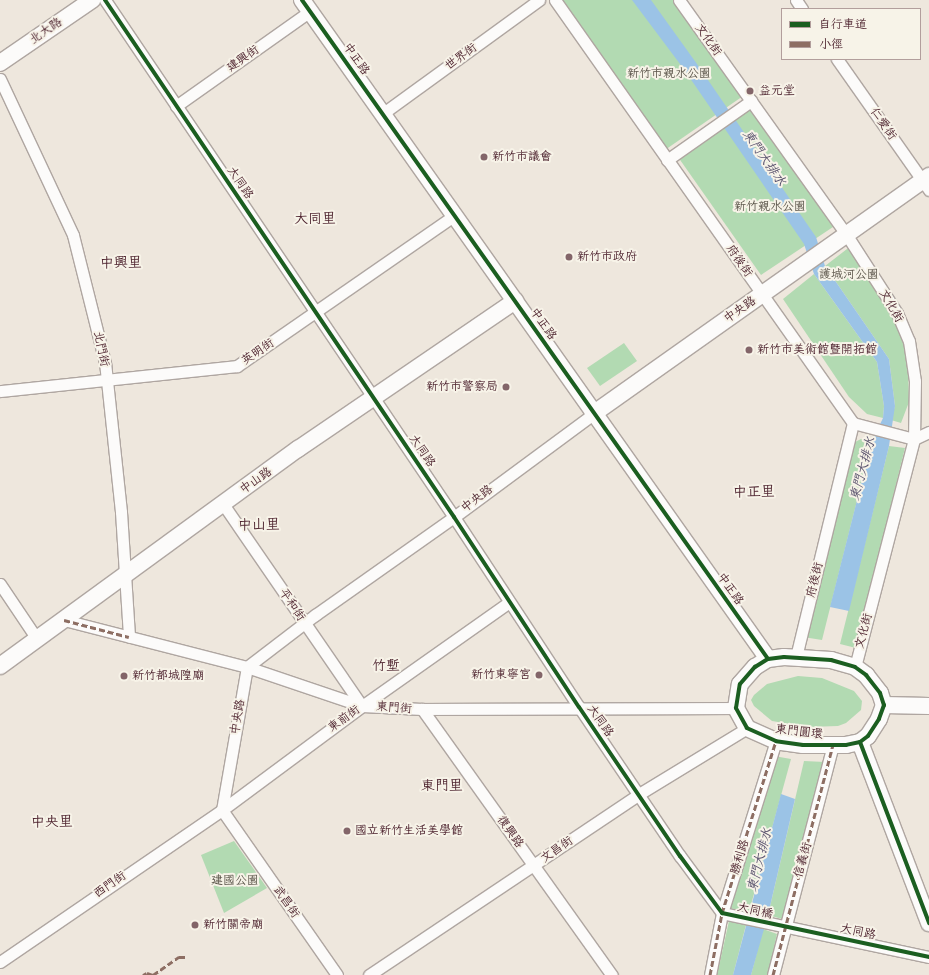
<!DOCTYPE html>
<meta charset="utf-8">
<style>
body{margin:0}
#map{position:relative;width:929px;height:975px;overflow:hidden;background:#eee7dd;font-family:"Architects Daughter","LXGW WenKai TC",sans-serif}
div>[style]{position:absolute}
.green>*{inset:0;background:#b2dab2}
.water>*{inset:0;background:#9bc3e6}
.roads{filter:drop-shadow(1px 0 #afa6a1) drop-shadow(-1px 0 #afa6a1) drop-shadow(0 1px #afa6a1) drop-shadow(0 -1px #afa6a1)}
.street>*{height:11px;margin:-5.5px;padding:0 5.5px;transform-origin:5.5px;border-radius:5.5px;background:#fcfbfa}
.secondary>*{height:16px;margin:-8px;padding:0 8px;transform-origin:8px;border-radius:8px;background:#fcfbfa}
.quiet>*{height:3px;margin-top:-1.5px;transform-origin:0;background:repeating-linear-gradient(90deg,#8d6e63 0 6px,transparent 0 9px)}
.cycleway>*{height:4px;margin:-2px;padding:0 2px;transform-origin:2px;border-radius:2px;background:#1b5e20}
.dots>*{width:11px;height:11px;translate:-50% -50%;box-sizing:border-box;border:2px solid #f7f3e8;border-radius:50%}
span{translate:-50% -50%;white-space:nowrap;text-align:center;line-height:1.15;-webkit-text-stroke:4px #f7f3e8;paint-order:stroke}
.street-label{font-size:12px;color:#4a1f2b}
.park-label{font-size:12px;color:#5a5449}
.poi-label{font-size:12px;color:#4a1f2b}
.left{translate:0 -50%;text-align:left}
.right{translate:-100% -50%;text-align:right}
.water-label{font-size:13px;color:#5a536e;font-style:italic}
.quarter-label{font-size:14px;color:#4a1f2b}
.legend{position:absolute;left:781px;top:8px;width:140px;height:52px;box-sizing:border-box;background:#f7f3e8;border:1px solid #b29e9c;margin:0;padding:5px 7px;list-style:none;font-size:12px;color:#4a1f2b}
.legend li{display:flex;align-items:center;gap:8px;height:20px}
.legend b{width:20px;border:1px solid #b29e9c}
</style>
<div id="map">
<div class="green">
<i style="clip-path:polygon(555px 0,679px 0,746px 94px,662px 152px)"></i>
<i style="clip-path:polygon(752px 102px,839px 223px,761px 275px,678px 157px)"></i>
<i style="clip-path:polygon(847px 249px,850px 249px,892px 311px,903px 341px,908px 364px,909px 402px,901px 423px,891px 420px,895px 406px,889px 359px,825px 266px)"></i>
<i style="clip-path:polygon(814px 274px,877px 362px,884px 406px,883px 418px,867px 414px,849px 397px,783px 299px)"></i>
<i style="clip-path:polygon(624px 343px,637px 361px,600px 386px,587px 368px)"></i>
<i style="clip-path:polygon(861px 439px,872px 441px,822px 640px,803px 637px,855px 442px)"></i>
<i style="clip-path:polygon(889px 446px,905px 448px,856px 648px,840px 644px)"></i>
<i style="clip-path:polygon(798px 676px,822px 678px,854px 691px,862px 701px,861px 710px,846px 723px,838px 726px,808px 727px,772px 721px,754px 706px,751px 700px,754px 695px,767px 684px)"></i>
<i style="clip-path:polygon(774px 756px,791px 759px,749px 912px,729px 908px)"></i>
<i style="clip-path:polygon(804px 761px,825px 762px,782px 919px,768px 915px)"></i>
<i style="clip-path:polygon(234px 841px,267px 888px,224px 913px,201px 855px)"></i>
<i style="clip-path:polygon(729px 921px,746px 925px,733px 975px,717px 975px)"></i>
<i style="clip-path:polygon(763px 929px,777px 934px,768px 975px,751px 975px)"></i>
</div>
<div class="water">
<i style="clip-path:polygon(632px 0,651px 0,697px 64px,816px 237px,825px 266px,889px 359px,895px 406px,889px 446px,849px 611px,830px 607px,872px 441px,883px 418px,884px 406px,877px 362px,814px 274px,804px 244px,683px 68px)"></i>
<i style="clip-path:polygon(781px 794px,795px 799px,768px 915px,751px 975px,733px 975px)"></i>
</div>
<div class="roads">
<div class="street">
<i style="left:105px;top:0;width:624px;rotate:55.98deg"></i>
<i style="left:454px;top:517px;width:227px;rotate:56.7deg"></i>
<i style="left:579px;top:707px;width:180px;rotate:55.9deg"></i>
<i style="left:680px;top:856px;width:71px;rotate:53.6deg"></i>
<i style="left:722px;top:913px;width:212px;rotate:12deg"></i>
<i style="left:555px;top:0;width:517px;rotate:54.84deg"></i>
<i style="left:853px;top:423px;width:241px;rotate:103.7deg"></i>
<i style="left:679px;top:0;width:287px;rotate:54.5deg"></i>
<i style="left:846px;top:234px;width:94px;rotate:57.2deg"></i>
<i style="left:897px;top:313px;width:30px;rotate:67deg"></i>
<i style="left:909px;top:341px;width:40px;rotate:81.5deg"></i>
<i style="left:915px;top:381px;width:58px;rotate:91deg"></i>
<i style="left:914px;top:439px;width:236px;rotate:104.5deg"></i>
<i style="left:796px;top:0;width:11px;rotate:56deg"></i>
<i style="left:837px;top:59px;width:160px;rotate:54.9deg"></i>
<i style="left:0;top:79px;width:172px;rotate:64.9deg"></i>
<i style="left:73px;top:235px;width:131px;rotate:75.9deg"></i>
<i style="left:105px;top:362px;width:151px;rotate:83.9deg"></i>
<i style="left:121px;top:512px;width:125px;rotate:86.3deg"></i>
<i style="left:176px;top:106px;width:164px;rotate:-35.3deg"></i>
<i style="left:382px;top:114px;width:194px;rotate:-36deg"></i>
<i style="left:667px;top:160px;width:103px;rotate:-35.1deg"></i>
<i style="left:0;top:391px;width:238px;rotate:-6deg"></i>
<i style="left:237px;top:366px;width:264px;rotate:-34.7deg"></i>
<i style="left:853px;top:423px;width:63px;rotate:14.7deg"></i>
<i style="left:914px;top:439px;width:17px;rotate:-25deg"></i>
<i style="left:223px;top:504px;width:245px;rotate:55.5deg"></i>
<i style="left:0;top:584px;width:66px;rotate:56.1deg"></i>
<i style="left:64px;top:620px;width:189px;rotate:14.4deg"></i>
<i style="left:247px;top:667px;width:121px;rotate:18.7deg"></i>
<i style="left:362px;top:706px;width:60px;rotate:2.9deg"></i>
<i style="left:422px;top:709px;width:314px;rotate:-0.2deg"></i>
<i style="left:422px;top:709px;width:327px;rotate:54.5deg"></i>
<i style="left:222px;top:810px;width:145px;rotate:-80.1deg"></i>
<i style="left:247px;top:667px;width:86px;rotate:-37.4deg"></i>
<i style="left:315px;top:615px;width:170px;rotate:-35.2deg"></i>
<i style="left:454px;top:517px;width:173px;rotate:-36.5deg"></i>
<i style="left:222px;top:810px;width:201px;rotate:55.1deg"></i>
<i style="left:0;top:962px;width:269px;rotate:-34.4deg"></i>
<i style="left:222px;top:810px;width:174px;rotate:-36.6deg"></i>
<i style="left:362px;top:706px;width:179px;rotate:-35.2deg"></i>
<i style="left:369px;top:975px;width:325px;rotate:-33.8deg"></i>
<i style="left:639px;top:794px;width:127px;rotate:-31.4deg"></i>
<i style="left:710px;top:975px;width:63px;rotate:-79deg"></i>
<i style="left:722px;top:913px;width:180px;rotate:-72.6deg"></i>
<i style="left:773px;top:975px;width:238px;rotate:-75.4deg"></i>
</div>
<div class="secondary">
<i style="left:302px;top:0;width:807px;rotate:54.73deg"></i>
<i style="left:0;top:63px;width:112px;rotate:-34.4deg"></i>
<i style="left:593px;top:414px;width:412px;rotate:-35.3deg"></i>
<i style="left:784px;top:657px;width:47px;rotate:3.7deg"></i>
<i style="left:831px;top:660px;width:25px;rotate:16deg"></i>
<i style="left:855px;top:667px;width:14px;rotate:36deg"></i>
<i style="left:866px;top:675px;width:23px;rotate:52deg"></i>
<i style="left:880px;top:693px;width:13px;rotate:72deg"></i>
<i style="left:884px;top:705px;width:15px;rotate:110deg"></i>
<i style="left:879px;top:719px;width:20px;rotate:123deg"></i>
<i style="left:868px;top:736px;width:10px;rotate:143deg"></i>
<i style="left:860px;top:742px;width:14px;rotate:168deg"></i>
<i style="left:846px;top:745px;width:43px;rotate:180deg"></i>
<i style="left:803px;top:745px;width:27px;rotate:-172deg"></i>
<i style="left:776px;top:741px;width:32px;rotate:-156deg"></i>
<i style="left:747px;top:728px;width:23px;rotate:-119deg"></i>
<i style="left:736px;top:708px;width:24px;rotate:-81deg"></i>
<i style="left:740px;top:684px;width:23px;rotate:-49deg"></i>
<i style="left:755px;top:667px;width:15px;rotate:-32deg"></i>
<i style="left:768px;top:659px;width:16px;rotate:-7deg"></i>
<i style="left:0;top:666px;width:369px;rotate:-36.1deg"></i>
<i style="left:298px;top:449px;width:263px;rotate:-34.3deg"></i>
<i style="left:884px;top:705px;width:45px;rotate:1.3deg"></i>
<i style="left:860px;top:742px;width:194px;rotate:69.1deg"></i>
</div>
</div>
<div class="quiet">
<i style="left:64px;top:620px;width:67px;rotate:14.7deg"></i>
<i style="left:143px;top:975px;width:4px;rotate:-27deg"></i>
<i style="left:147px;top:973px;width:6px;rotate:18deg"></i>
<i style="left:153px;top:975px;width:32px;rotate:-35deg"></i>
<i style="left:179px;top:957px;width:9px"></i>
<i style="left:710px;top:975px;width:63px;rotate:-79deg"></i>
<i style="left:722px;top:913px;width:180px;rotate:-72.6deg"></i>
<i style="left:773px;top:975px;width:238px;rotate:-75.4deg"></i>
</div>
<div class="cycleway">
<i style="left:105px;top:0;width:624px;rotate:55.98deg"></i>
<i style="left:454px;top:517px;width:227px;rotate:56.7deg"></i>
<i style="left:579px;top:707px;width:180px;rotate:55.9deg"></i>
<i style="left:680px;top:856px;width:71px;rotate:53.6deg"></i>
<i style="left:722px;top:913px;width:212px;rotate:12deg"></i>
<i style="left:302px;top:0;width:807px;rotate:54.73deg"></i>
<i style="left:784px;top:657px;width:47px;rotate:3.7deg"></i>
<i style="left:831px;top:660px;width:25px;rotate:16deg"></i>
<i style="left:855px;top:667px;width:14px;rotate:36deg"></i>
<i style="left:866px;top:675px;width:23px;rotate:52deg"></i>
<i style="left:880px;top:693px;width:13px;rotate:72deg"></i>
<i style="left:884px;top:705px;width:15px;rotate:110deg"></i>
<i style="left:879px;top:719px;width:20px;rotate:123deg"></i>
<i style="left:868px;top:736px;width:10px;rotate:143deg"></i>
<i style="left:860px;top:742px;width:14px;rotate:168deg"></i>
<i style="left:846px;top:745px;width:43px;rotate:180deg"></i>
<i style="left:803px;top:745px;width:27px;rotate:-172deg"></i>
<i style="left:776px;top:741px;width:32px;rotate:-156deg"></i>
<i style="left:747px;top:728px;width:23px;rotate:-119deg"></i>
<i style="left:736px;top:708px;width:24px;rotate:-81deg"></i>
<i style="left:740px;top:684px;width:23px;rotate:-49deg"></i>
<i style="left:755px;top:667px;width:15px;rotate:-32deg"></i>
<i style="left:768px;top:659px;width:16px;rotate:-7deg"></i>
<i style="left:860px;top:742px;width:194px;rotate:69.1deg"></i>
</div>
<div class="dots">
<i style="left:750px;top:91px;background:#836569"></i>
<i style="left:484px;top:157px;background:#836569"></i>
<i style="left:569px;top:257px;background:#836569"></i>
<i style="left:749px;top:350px;background:#836569"></i>
<i style="left:506px;top:387px;background:#836569"></i>
<i style="left:539px;top:675px;background:#836569"></i>
<i style="left:124px;top:676px;background:#836569"></i>
<i style="left:347px;top:831px;background:#836569"></i>
<i style="left:195px;top:925px;background:#836569"></i>
</div>
<div class="street-label">
<span style="left:46px;top:31px;rotate:-34deg">北大路</span>
<span style="left:708px;top:40px;rotate:54deg">文化街</span>
<span style="left:461px;top:57px;rotate:-36deg">世界街</span>
<span style="left:243px;top:59px;rotate:-35deg">建興街</span>
<span style="left:356px;top:59px;rotate:55deg">中正路</span>
<span style="left:883px;top:124px;rotate:55deg">仁愛街</span>
<span style="left:240px;top:183px;rotate:56deg">大同路</span>
<span style="left:739px;top:261px;rotate:55deg">府後街</span>
<span style="left:891px;top:306px;rotate:60deg">文化街</span>
<span style="left:740px;top:310px;rotate:-35deg">中央路</span>
<span style="left:543px;top:324px;rotate:55deg">中正路</span>
<span style="left:101px;top:349px;rotate:78deg">北門街</span>
<span style="left:258px;top:352px;rotate:-34deg">英明街</span>
<span style="left:422px;top:451px;rotate:56deg">大同路</span>
<span style="left:256px;top:481px;rotate:-35deg">中山路</span>
<span style="left:477px;top:499px;rotate:-37deg">中央路</span>
<span style="left:815px;top:580px;rotate:-76deg">府後街</span>
<span style="left:730px;top:589px;rotate:55deg">中正路</span>
<span style="left:292px;top:605px;rotate:56deg">平和街</span>
<span style="left:864px;top:631px;rotate:-75deg">文化街</span>
<span style="left:394px;top:708px;rotate:4deg">東門街</span>
<span style="left:238px;top:717px;rotate:-80deg">中央路</span>
<span style="left:344px;top:719px;rotate:-36deg">東前街</span>
<span style="left:600px;top:721px;rotate:55deg">大同路</span>
<span style="left:799px;top:732px;rotate:7deg">東門圓環</span>
<span style="left:510px;top:832px;rotate:54deg">復興路</span>
<span style="left:557px;top:850px;rotate:-35deg">文昌街</span>
<span style="left:740px;top:857px;rotate:-73deg">勝利路</span>
<span style="left:803px;top:860px;rotate:-74deg">信義街</span>
<span style="left:110px;top:885px;rotate:-35deg">西門街</span>
<span style="left:286px;top:902px;rotate:55deg">武昌街</span>
<span style="left:755px;top:911px;rotate:13deg">大同橋</span>
<span style="left:858px;top:932px;rotate:12deg">大同路</span>
</div>
<div class="park-label">
<span style="left:669px;top:74px">新竹市親水公園</span>
<span style="left:770px;top:207px">新竹親水公園</span>
<span style="left:849px;top:275px">護城河公園</span>
<span style="left:235px;top:881px">建國公園</span>
</div>
<div class="poi-label">
<span class="left" style="left:759px;top:91px">益元堂</span>
<span class="left" style="left:492px;top:157px">新竹市議會</span>
<span class="left" style="left:577px;top:257px">新竹市政府</span>
<span class="left" style="left:757px;top:350px">新竹市美術館暨開拓館</span>
<span class="right" style="left:498px;top:387px">新竹市警察局</span>
<span class="right" style="left:531px;top:675px">新竹東寧宮</span>
<span class="left" style="left:132px;top:676px">新竹都城隍廟</span>
<span class="left" style="left:355px;top:831px">國立新竹生活美學館</span>
<span class="left" style="left:203px;top:925px">新竹關帝廟</span>
</div>
<div class="water-label">
<span style="left:764px;top:158px;rotate:55deg">東門大排水</span>
<span style="left:863px;top:469px;rotate:-75deg">東門大排水</span>
<span style="left:760px;top:860px;rotate:-76deg">東門大排水</span>
</div>
<div class="quarter-label">
<span style="left:315px;top:219px">大同里</span>
<span style="left:121px;top:263px">中興里</span>
<span style="left:754px;top:492px">中正里</span>
<span style="left:259px;top:525px">中山里</span>
<span style="left:386px;top:666px">竹塹</span>
<span style="left:442px;top:786px">東門里</span>
<span style="left:52px;top:822px">中央里</span>
</div>
<ul class="legend">
<li><b style="height:5px;background:#1b5e20"></b>自行車道</li>
<li><b style="height:5px;background:#8d6e63"></b>小徑</li>
</ul>
</div>
